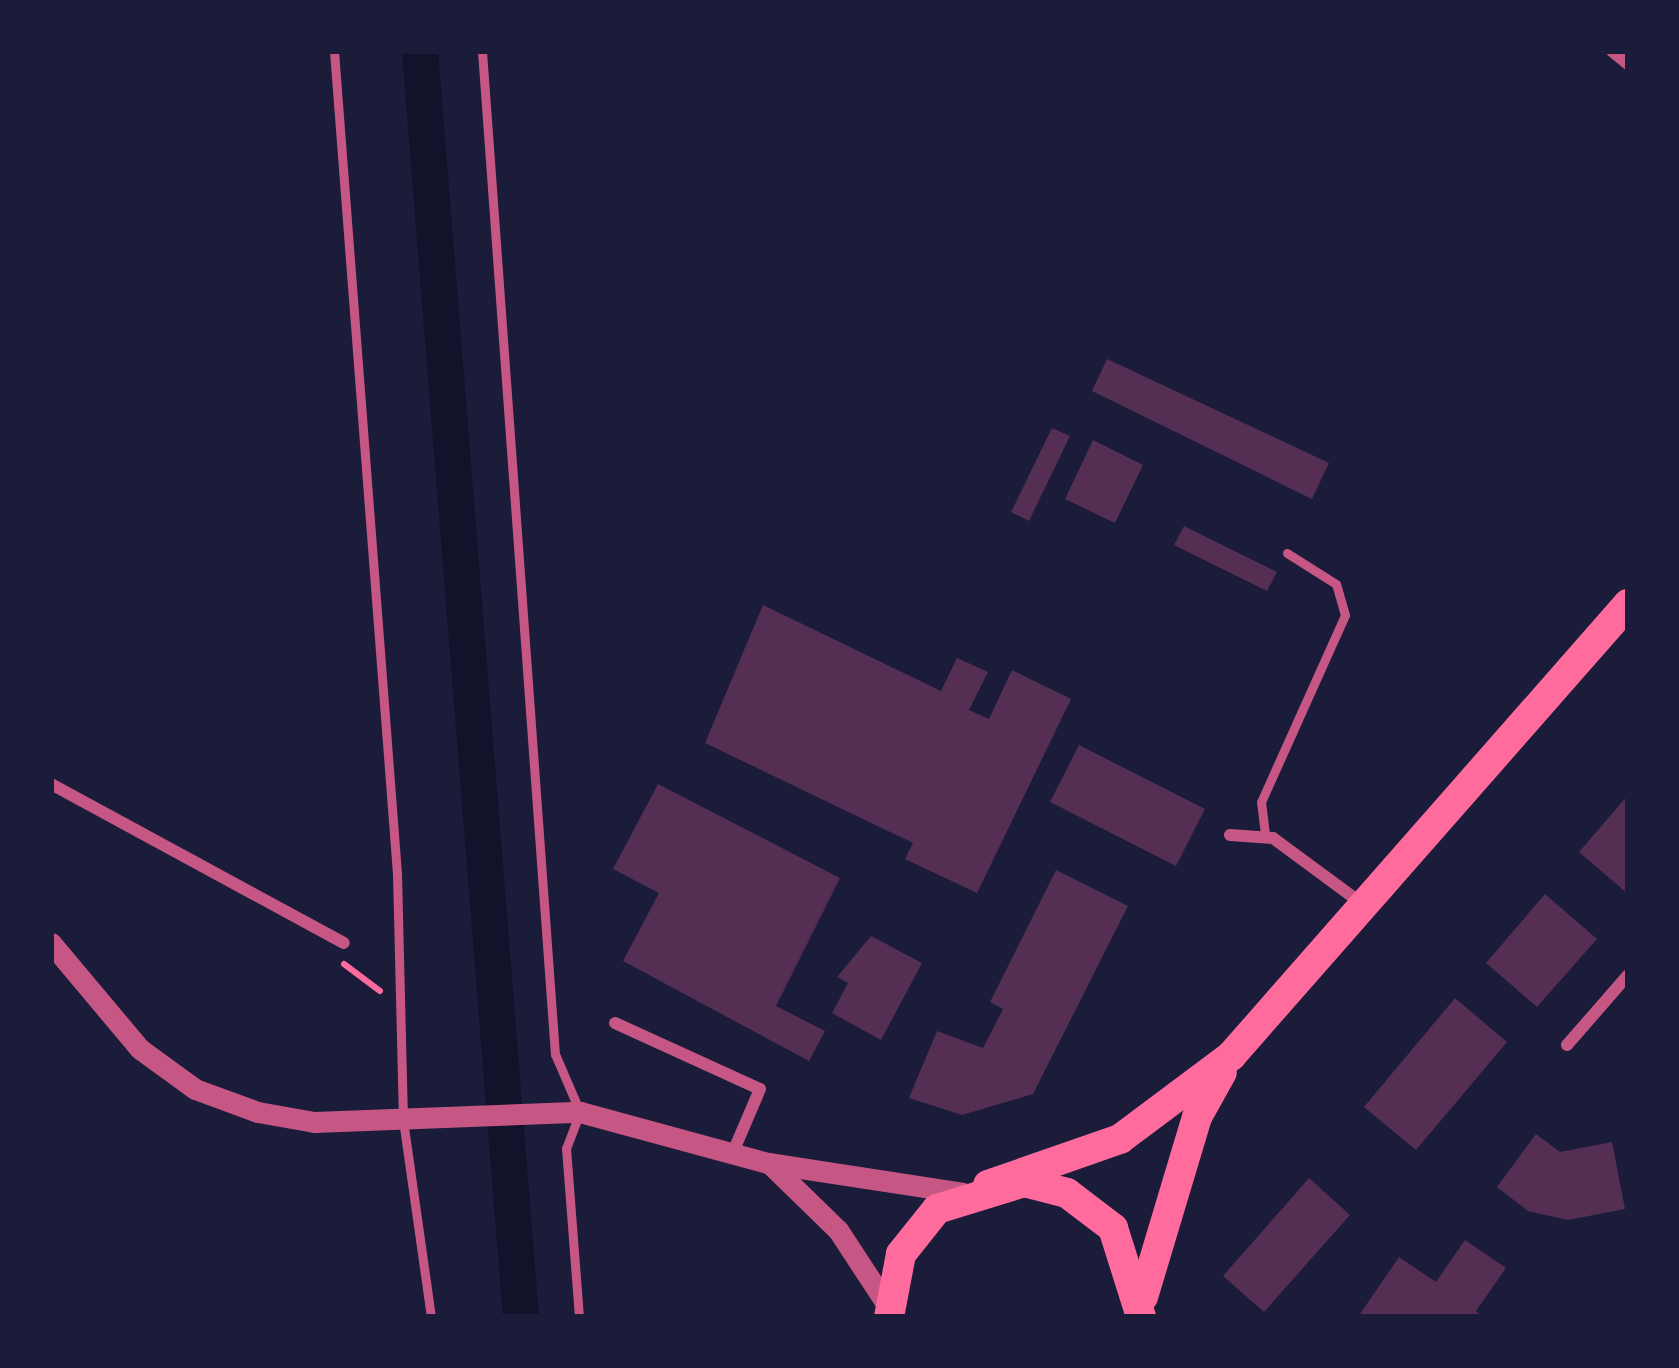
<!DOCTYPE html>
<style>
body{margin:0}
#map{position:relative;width:1679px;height:1368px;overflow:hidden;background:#1b1b3a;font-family:"DM Sans",sans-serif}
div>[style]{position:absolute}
.canal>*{height:36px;margin:-18px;padding:0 18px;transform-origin:18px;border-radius:18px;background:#12122b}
.building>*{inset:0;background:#542f53}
.path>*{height:6px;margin:-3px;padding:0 3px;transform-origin:3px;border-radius:3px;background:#ff6b9d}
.service>*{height:9px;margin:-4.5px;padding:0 4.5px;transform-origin:4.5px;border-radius:4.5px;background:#c65784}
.minor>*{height:12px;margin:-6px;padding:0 6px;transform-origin:6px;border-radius:6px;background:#c65784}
.tertiary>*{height:21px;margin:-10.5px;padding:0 10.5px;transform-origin:10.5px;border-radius:10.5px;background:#c65784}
.primary>*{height:30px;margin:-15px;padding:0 15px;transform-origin:15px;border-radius:15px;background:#ff6b9d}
span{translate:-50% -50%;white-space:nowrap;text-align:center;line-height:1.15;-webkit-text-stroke:12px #1b1b3a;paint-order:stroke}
.frame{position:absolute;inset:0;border:54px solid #1b1b3a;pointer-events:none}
</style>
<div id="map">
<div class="canal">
<i style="left:420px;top:51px;width:1270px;rotate:85.44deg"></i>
</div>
<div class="building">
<i style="clip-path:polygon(1107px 359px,1329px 463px,1312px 499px,1092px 391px)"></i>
<i style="clip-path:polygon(1052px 428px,1070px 436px,1029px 521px,1011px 512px)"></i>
<i style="clip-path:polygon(1093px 440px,1143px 465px,1115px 523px,1065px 499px)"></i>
<i style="clip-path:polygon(1184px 526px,1277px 572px,1267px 591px,1174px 545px)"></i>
<i style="clip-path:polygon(763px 605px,941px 691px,957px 658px,988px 672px,969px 710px,989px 719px,1012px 670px,1071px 699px,977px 893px,905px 859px,913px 843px,705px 743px)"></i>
<i style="clip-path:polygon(1079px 745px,1205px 809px,1176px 866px,1050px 802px)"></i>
<i style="clip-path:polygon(658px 784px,840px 878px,776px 1006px,825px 1031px,809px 1061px,623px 961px,659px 893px,613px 869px)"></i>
<i style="clip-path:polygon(1628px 795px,1628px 894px,1579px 852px)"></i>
<i style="clip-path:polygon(1056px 870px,1128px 906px,1033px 1094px,962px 1115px,909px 1098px,937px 1031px,983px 1048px,1003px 1009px,990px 1002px)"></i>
<i style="clip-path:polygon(1545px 894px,1597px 939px,1537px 1007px,1486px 963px)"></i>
<i style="clip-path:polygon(871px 936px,922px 963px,881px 1040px,832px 1013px,848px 983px,837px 977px)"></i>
<i style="clip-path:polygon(1455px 998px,1507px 1042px,1416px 1150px,1364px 1107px)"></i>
<i style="clip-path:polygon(1536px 1134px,1560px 1152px,1612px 1142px,1625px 1209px,1568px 1220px,1528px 1211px,1497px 1187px)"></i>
<i style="clip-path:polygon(1309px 1178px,1350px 1215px,1264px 1312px,1223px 1276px)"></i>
<i style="clip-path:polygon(1465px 1240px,1506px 1268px,1476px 1311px,1484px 1317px,1358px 1317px,1399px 1257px,1436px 1282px)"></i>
</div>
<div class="path">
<i style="left:344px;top:964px;width:45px;rotate:36.9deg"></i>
</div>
<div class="service">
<i style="left:334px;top:51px;width:825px;rotate:85.62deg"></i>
<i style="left:397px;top:874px;width:246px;rotate:88.6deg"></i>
<i style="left:403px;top:1120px;width:199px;rotate:81.9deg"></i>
<i style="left:482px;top:51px;width:1006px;rotate:85.84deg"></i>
<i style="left:555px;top:1054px;width:63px;rotate:66.7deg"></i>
<i style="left:580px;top:1112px;width:39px;rotate:111deg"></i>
<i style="left:566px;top:1148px;width:169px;rotate:85.6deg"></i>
<i style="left:1265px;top:834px;width:32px;rotate:-97deg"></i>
<i style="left:1261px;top:802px;width:205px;rotate:-65.8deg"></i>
<i style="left:1345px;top:615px;width:32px;rotate:-106deg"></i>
<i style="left:1336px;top:584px;width:58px;rotate:-147.7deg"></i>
</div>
<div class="minor">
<i style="left:1612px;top:51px;width:21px;rotate:39deg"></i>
<i style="left:51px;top:784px;width:333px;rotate:28.5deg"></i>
<i style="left:1230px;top:835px;width:43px;rotate:4deg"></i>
<i style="left:1273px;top:838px;width:113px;rotate:36.4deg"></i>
<i style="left:615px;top:1023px;width:159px;rotate:24.5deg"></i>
<i style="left:760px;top:1089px;width:66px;rotate:113.1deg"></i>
<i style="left:1567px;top:1045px;width:93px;rotate:-48.9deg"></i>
</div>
<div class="tertiary">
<i style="left:51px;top:943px;width:138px;rotate:50deg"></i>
<i style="left:140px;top:1049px;width:68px;rotate:36deg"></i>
<i style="left:195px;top:1089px;width:67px;rotate:20.1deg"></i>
<i style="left:258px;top:1112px;width:57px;rotate:10.1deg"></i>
<i style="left:314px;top:1122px;width:266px;rotate:-2.2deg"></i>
<i style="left:580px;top:1112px;width:195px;rotate:15.2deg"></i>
<i style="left:768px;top:1163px;width:197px;rotate:8.7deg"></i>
<i style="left:769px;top:1163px;width:96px;rotate:44.2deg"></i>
<i style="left:838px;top:1230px;width:93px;rotate:56.8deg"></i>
</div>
<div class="primary">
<i style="left:988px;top:1185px;width:140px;rotate:-19.2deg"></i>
<i style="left:1120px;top:1139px;width:139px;rotate:-36.8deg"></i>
<i style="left:1231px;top:1056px;width:602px;rotate:-48.71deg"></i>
<i style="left:1143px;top:1297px;width:188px;rotate:-73.3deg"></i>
<i style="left:1197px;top:1117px;width:51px;rotate:-60.9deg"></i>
<i style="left:889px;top:1317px;width:64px;rotate:-79.2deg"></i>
<i style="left:901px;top:1254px;width:58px;rotate:-51.3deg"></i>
<i style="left:937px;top:1209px;width:91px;rotate:-17.2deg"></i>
<i style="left:1024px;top:1182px;width:44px;rotate:14.3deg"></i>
<i style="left:1067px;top:1193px;width:58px;rotate:37.3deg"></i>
<i style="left:1113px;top:1228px;width:93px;rotate:72.5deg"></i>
</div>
<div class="frame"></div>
</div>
